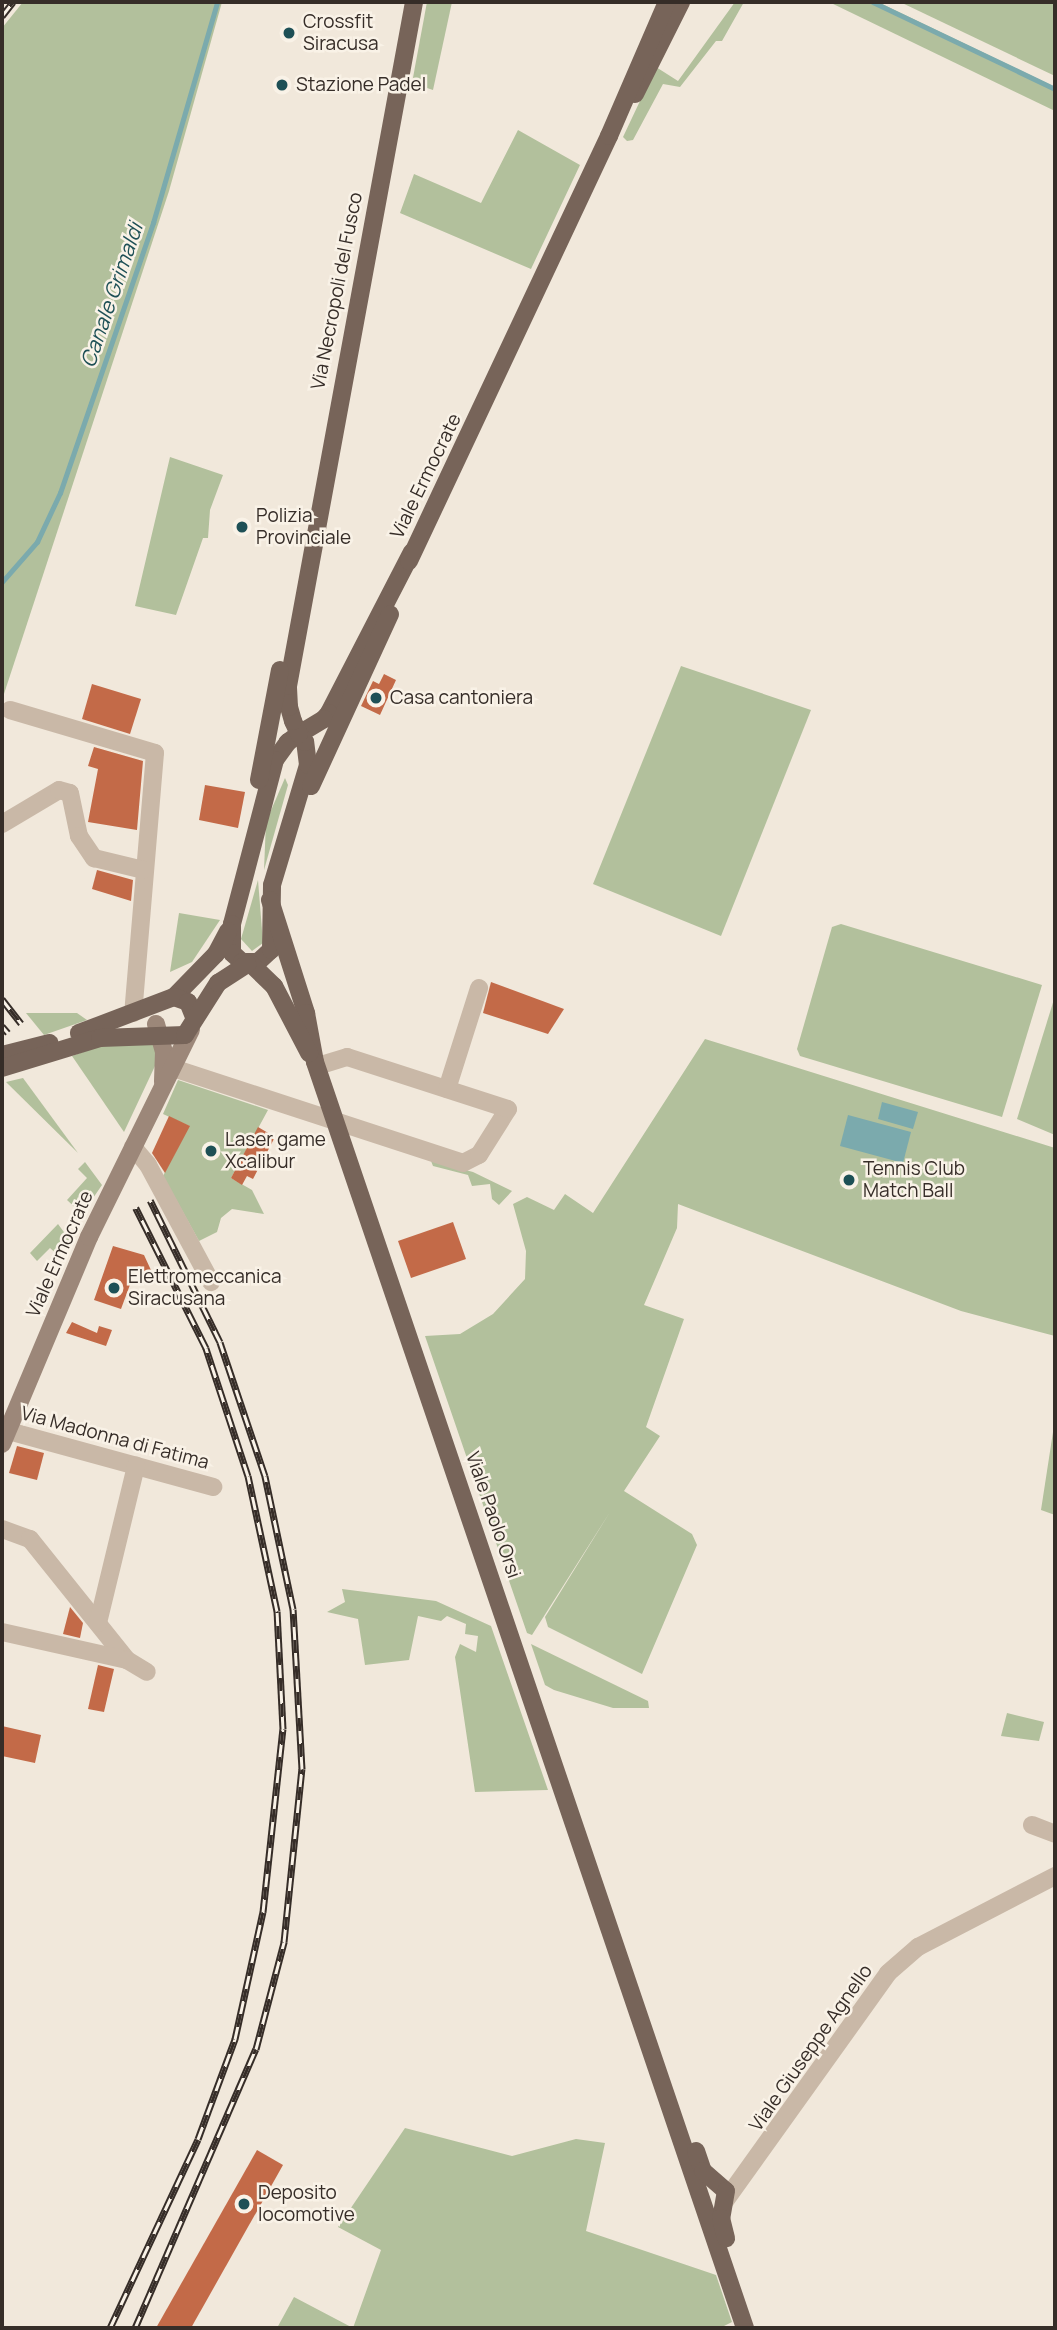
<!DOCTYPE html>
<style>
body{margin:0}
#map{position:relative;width:1057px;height:2330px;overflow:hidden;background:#f1e8db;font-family:Manrope,sans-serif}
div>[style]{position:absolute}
.green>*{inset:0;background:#b2c09c}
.water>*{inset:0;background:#7baaad}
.stream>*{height:4.5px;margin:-2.25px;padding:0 2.25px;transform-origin:2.25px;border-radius:2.25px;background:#7baaad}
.building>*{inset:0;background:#c36a48}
.street>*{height:18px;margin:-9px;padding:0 9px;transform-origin:9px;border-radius:9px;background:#c9b8a7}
.secondary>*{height:18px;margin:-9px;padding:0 9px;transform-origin:9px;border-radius:9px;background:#9c8779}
.primary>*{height:18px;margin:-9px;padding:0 9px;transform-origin:9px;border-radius:9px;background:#776459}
.rail>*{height:7px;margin-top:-3.5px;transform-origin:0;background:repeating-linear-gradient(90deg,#f9f2e7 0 13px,#362d28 0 26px);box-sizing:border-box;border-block:2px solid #362d28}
.dots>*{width:19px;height:19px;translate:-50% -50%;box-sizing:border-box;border:4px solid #f9f2e7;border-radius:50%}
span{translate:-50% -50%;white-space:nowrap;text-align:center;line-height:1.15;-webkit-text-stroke:5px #f9f2e7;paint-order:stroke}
.poi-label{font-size:19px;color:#362d28}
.left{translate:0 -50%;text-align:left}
.street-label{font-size:19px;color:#362d28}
.water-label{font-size:21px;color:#1e5056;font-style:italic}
.frame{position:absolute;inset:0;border:4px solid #362d28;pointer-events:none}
</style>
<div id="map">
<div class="green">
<i style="clip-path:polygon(23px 2px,222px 2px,169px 191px,2px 700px,2px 28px)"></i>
<i style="clip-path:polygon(427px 2px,452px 2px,433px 90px,412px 83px)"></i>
<i style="clip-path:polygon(735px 2px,744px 2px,722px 41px,716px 41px,680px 87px,663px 84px,633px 140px,627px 141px,623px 137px,656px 67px,678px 81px)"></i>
<i style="clip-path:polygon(829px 2px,878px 2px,1055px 87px,1055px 111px)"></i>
<i style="clip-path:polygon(900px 2px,1055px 2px,1055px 76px)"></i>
<i style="clip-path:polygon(518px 130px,580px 165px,531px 269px,400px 213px,414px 174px,481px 203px)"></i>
<i style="clip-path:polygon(170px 457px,223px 475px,210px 510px,208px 538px,203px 538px,176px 615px,135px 606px)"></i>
<i style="clip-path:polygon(681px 666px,811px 710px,721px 936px,593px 884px)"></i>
<i style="clip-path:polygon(285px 778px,288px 785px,264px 870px,266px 822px)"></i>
<i style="clip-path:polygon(258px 880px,263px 943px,252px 951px,241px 939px)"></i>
<i style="clip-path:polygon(179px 913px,220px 920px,192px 962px,170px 972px)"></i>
<i style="clip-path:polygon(841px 924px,1042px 985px,1002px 1117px,800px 1056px,797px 1049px,832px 927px)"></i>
<i style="clip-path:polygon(1055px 996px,1055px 1135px,1017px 1119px)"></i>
<i style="clip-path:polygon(26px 1013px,77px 1013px,87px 1020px,44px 1035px)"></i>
<i style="clip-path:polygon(705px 1039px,1055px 1148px,1055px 1336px,961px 1311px,678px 1204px,677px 1228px,644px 1305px,684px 1319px,646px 1427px,660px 1436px,624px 1491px,692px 1534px,697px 1545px,642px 1674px,548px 1627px,545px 1617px,610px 1512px,532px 1635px,527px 1633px,425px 1336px,460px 1334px,493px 1314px,525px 1279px,526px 1251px,513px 1204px,527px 1197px,554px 1210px,565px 1194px,593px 1213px)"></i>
<i style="clip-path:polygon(149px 1041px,156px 1047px,155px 1066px,124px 1132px,72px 1056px,108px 1043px)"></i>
<i style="clip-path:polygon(23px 1078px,78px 1153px,6px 1082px)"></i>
<i style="clip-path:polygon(178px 1080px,268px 1110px,231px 1178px,252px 1190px,264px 1214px,232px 1209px,221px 1218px,217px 1232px,199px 1241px,163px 1176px,189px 1126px,163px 1114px)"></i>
<i style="clip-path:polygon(431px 1161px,473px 1172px,512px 1191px,499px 1205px,492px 1199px,490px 1184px,472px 1186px,468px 1175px,433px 1166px)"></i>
<i style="clip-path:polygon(85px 1162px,102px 1185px,82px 1214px,67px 1200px,87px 1178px,78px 1169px)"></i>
<i style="clip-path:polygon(58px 1224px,69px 1239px,61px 1258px,50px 1248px,37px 1261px,30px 1253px)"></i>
<i style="clip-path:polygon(1055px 1419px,1055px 1515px,1041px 1510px)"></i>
<i style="clip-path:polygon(342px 1589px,436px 1601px,491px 1626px,548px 1790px,475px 1792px,455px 1657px,460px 1644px,476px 1652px,478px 1636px,465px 1634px,466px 1624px,447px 1616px,441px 1621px,418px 1616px,409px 1660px,365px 1665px,358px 1619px,327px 1612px,345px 1602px)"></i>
<i style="clip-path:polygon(531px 1644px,648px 1701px,649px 1708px,613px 1708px,554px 1690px,545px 1685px)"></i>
<i style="clip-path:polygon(1007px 1713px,1044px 1722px,1039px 1741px,1001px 1736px)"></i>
<i style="clip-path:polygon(405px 2128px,512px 2156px,576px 2139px,605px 2143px,586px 2231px,716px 2275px,732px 2322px,720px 2328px,277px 2328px,294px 2297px,353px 2328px,381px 2250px,338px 2227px)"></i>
</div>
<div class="water">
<i style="clip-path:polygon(882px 1102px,918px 1112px,913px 1129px,878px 1119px)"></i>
<i style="clip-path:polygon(848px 1115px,911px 1132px,903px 1163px,840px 1146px)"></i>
</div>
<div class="stream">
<i style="left:873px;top:2px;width:202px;rotate:25.5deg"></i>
<i style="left:2px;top:582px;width:53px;rotate:-48.8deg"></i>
<i style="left:37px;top:542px;width:54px;rotate:-64.9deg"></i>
<i style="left:60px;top:493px;width:286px;rotate:-71deg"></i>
<i style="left:153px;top:223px;width:230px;rotate:-73.8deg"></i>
</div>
<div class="building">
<i style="clip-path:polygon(384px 674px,396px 680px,380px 715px,361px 706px,373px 681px,379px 684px)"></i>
<i style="clip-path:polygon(92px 684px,141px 699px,130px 734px,82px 719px)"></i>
<i style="clip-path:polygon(94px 747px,143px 761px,137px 830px,88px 822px,98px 769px,88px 766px)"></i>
<i style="clip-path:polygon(205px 785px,245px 792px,238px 828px,199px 820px)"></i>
<i style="clip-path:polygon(97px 870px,133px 880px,131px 901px,92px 889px)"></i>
<i style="clip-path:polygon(491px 982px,564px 1009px,548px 1034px,483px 1013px)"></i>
<i style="clip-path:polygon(169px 1116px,190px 1126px,165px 1173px,152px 1153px)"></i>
<i style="clip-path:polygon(258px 1127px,275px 1137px,253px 1179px,247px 1176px,242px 1185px,231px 1178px)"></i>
<i style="clip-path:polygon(453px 1222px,466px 1259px,411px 1278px,398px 1241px)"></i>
<i style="clip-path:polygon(113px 1246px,144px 1255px,156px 1281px,134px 1274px,121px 1309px,94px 1300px)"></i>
<i style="clip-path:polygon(72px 1322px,97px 1333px,99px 1326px,112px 1330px,106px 1346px,66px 1333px)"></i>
<i style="clip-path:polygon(17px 1446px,44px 1453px,37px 1480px,9px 1473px)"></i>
<i style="clip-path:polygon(70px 1607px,83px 1623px,80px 1638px,63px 1634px)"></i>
<i style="clip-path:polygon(98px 1665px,114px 1669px,104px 1712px,88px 1709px)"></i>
<i style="clip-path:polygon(2px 1726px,41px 1735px,35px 1763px,2px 1756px)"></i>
<i style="clip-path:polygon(257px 2150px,283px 2165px,191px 2328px,156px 2328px)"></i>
</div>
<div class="street">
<i style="left:10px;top:710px;width:151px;rotate:16.5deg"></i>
<i style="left:155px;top:753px;width:261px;rotate:94.8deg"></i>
<i style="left:2px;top:824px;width:66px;rotate:-30.8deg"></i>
<i style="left:59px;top:790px;width:11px;rotate:15deg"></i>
<i style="left:70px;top:793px;width:44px;rotate:78.2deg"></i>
<i style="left:79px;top:836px;width:27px;rotate:56deg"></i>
<i style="left:94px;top:858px;width:51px;rotate:13.5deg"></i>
<i style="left:173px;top:1068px;width:305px;rotate:18.1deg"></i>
<i style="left:463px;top:1163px;width:18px;rotate:-27deg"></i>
<i style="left:479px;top:1155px;width:54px;rotate:-57.8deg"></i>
<i style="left:508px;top:1109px;width:169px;rotate:-162.1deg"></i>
<i style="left:347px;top:1057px;width:31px;rotate:163deg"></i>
<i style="left:447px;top:1089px;width:106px;rotate:-72.4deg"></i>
<i style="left:133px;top:1147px;width:23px;rotate:50deg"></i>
<i style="left:148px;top:1165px;width:133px;rotate:61.7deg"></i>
<i style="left:5px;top:1430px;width:216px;rotate:15.3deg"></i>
<i style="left:2px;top:1529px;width:30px;rotate:20deg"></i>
<i style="left:30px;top:1539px;width:155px;rotate:51.3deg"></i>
<i style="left:98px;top:1623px;width:162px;rotate:-76.4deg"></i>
<i style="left:2px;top:1632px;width:128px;rotate:12.6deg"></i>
<i style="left:127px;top:1660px;width:23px;rotate:31deg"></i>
<i style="left:1032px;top:1825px;width:25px;rotate:21deg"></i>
<i style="left:725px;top:2201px;width:280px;rotate:-54.4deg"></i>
<i style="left:888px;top:1973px;width:40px;rotate:-41deg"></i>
<i style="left:918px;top:1947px;width:154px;rotate:-27.4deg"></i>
</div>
<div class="secondary">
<i style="left:156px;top:1024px;width:29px;rotate:74deg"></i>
<i style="left:164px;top:1052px;width:30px;rotate:92deg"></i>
<i style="left:2px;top:1444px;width:225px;rotate:-67.2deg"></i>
<i style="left:89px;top:1237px;width:231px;rotate:-63.8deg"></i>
</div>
<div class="primary">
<i style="left:635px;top:94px;width:103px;rotate:-63.4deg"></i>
<i style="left:412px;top:552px;width:181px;rotate:117.3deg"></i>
<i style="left:329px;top:713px;width:8px;rotate:130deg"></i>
<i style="left:324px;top:719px;width:29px;rotate:149deg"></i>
<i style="left:299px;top:734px;width:14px;rotate:144deg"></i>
<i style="left:288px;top:742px;width:22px;rotate:126deg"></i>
<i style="left:275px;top:760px;width:170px;rotate:104.7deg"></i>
<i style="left:232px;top:924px;width:29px;rotate:90deg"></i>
<i style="left:232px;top:953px;width:13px;rotate:42deg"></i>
<i style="left:242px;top:962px;width:16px"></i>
<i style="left:258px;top:962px;width:18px;rotate:-43deg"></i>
<i style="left:271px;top:950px;width:65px;rotate:-89.1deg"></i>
<i style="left:272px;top:885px;width:125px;rotate:-73.3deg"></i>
<i style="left:308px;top:765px;width:23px;rotate:-97deg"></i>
<i style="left:305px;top:742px;width:10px;rotate:-127deg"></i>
<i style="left:299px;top:734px;width:14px;rotate:-115deg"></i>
<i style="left:293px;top:721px;width:15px;rotate:-106deg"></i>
<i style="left:289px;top:707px;width:21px;rotate:-93deg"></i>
<i style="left:288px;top:686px;width:696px;rotate:-79.56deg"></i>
<i style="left:409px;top:561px;width:470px;rotate:-64.8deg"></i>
<i style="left:609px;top:136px;width:146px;rotate:-66.6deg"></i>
<i style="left:259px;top:780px;width:112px;rotate:-79.2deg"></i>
<i style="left:311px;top:786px;width:189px;rotate:-65.3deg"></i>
<i style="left:270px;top:900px;width:119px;rotate:72.3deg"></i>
<i style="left:306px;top:1013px;width:50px;rotate:79.6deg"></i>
<i style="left:315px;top:1062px;width:1337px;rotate:71.24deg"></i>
<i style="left:251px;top:964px;width:32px;rotate:44deg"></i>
<i style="left:274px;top:986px;width:76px;rotate:62.4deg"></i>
<i style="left:174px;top:997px;width:60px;rotate:-45.7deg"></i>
<i style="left:216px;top:954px;width:26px;rotate:-62deg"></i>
<i style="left:79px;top:1033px;width:102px;rotate:-20.8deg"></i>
<i style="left:174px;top:997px;width:15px;rotate:20deg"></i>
<i style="left:188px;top:1002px;width:18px;rotate:68deg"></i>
<i style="left:2px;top:1055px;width:49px;rotate:-14.3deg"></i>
<i style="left:2px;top:1068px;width:102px;rotate:-17deg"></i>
<i style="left:100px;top:1038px;width:85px;rotate:-2deg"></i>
<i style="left:185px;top:1035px;width:62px;rotate:-57.6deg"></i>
<i style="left:218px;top:983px;width:35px;rotate:-33deg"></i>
<i style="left:696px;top:2151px;width:21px;rotate:71deg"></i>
<i style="left:703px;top:2171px;width:30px;rotate:41deg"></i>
<i style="left:726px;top:2191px;width:27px;rotate:100deg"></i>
<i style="left:721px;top:2218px;width:21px;rotate:76deg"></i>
</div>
<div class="rail">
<i style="left:2px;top:16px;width:18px;rotate:-52deg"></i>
<i style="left:2px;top:999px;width:31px;rotate:52deg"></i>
<i style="left:2px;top:1026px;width:9px;rotate:49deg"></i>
<i style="left:110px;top:2328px;width:208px;rotate:-65deg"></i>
<i style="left:198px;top:2139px;width:107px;rotate:-69.7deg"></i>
<i style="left:235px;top:2039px;width:130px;rotate:-77.6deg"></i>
<i style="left:263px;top:1912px;width:184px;rotate:-83.8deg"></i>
<i style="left:283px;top:1729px;width:118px;rotate:-92.9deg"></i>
<i style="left:277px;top:1611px;width:138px;rotate:-102.1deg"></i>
<i style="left:248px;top:1476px;width:135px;rotate:-108.2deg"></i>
<i style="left:206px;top:1348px;width:157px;rotate:-116.6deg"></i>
<i style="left:135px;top:2328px;width:304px;rotate:-66.6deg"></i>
<i style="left:256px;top:2049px;width:111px;rotate:-75.3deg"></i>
<i style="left:284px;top:1942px;width:174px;rotate:-84.1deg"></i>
<i style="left:302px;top:1769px;width:160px;rotate:-93.2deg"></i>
<i style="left:293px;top:1609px;width:136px;rotate:-101.9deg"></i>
<i style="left:265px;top:1476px;width:141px;rotate:-108.6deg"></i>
<i style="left:220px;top:1342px;width:158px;rotate:-116.2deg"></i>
</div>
<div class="dots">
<i style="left:289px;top:33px;background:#1e5056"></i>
<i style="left:282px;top:85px;background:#1e5056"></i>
<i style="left:242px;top:527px;background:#1e5056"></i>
<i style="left:376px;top:698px;background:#1e5056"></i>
<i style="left:211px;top:1151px;background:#1e5056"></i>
<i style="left:849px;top:1180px;background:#1e5056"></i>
<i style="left:114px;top:1288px;background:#1e5056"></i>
<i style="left:244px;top:2204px;background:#1e5056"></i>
</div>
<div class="poi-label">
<span class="left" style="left:303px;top:33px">Crossfit<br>Siracusa</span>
<span class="left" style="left:296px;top:85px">Stazione Padel</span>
<span class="left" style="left:256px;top:527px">Polizia<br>Provinciale</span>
<span class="left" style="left:390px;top:698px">Casa cantoniera</span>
<span class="left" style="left:225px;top:1151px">Laser game<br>Xcalibur</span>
<span class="left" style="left:863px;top:1180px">Tennis Club<br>Match Ball</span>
<span class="left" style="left:128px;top:1288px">Elettromeccanica<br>Siracusana</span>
<span class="left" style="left:258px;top:2204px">Deposito<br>locomotive</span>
</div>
<div class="street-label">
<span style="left:337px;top:291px;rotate:-79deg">Via Necropoli del Fusco</span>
<span style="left:426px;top:476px;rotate:-64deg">Viale Ermocrate</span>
<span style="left:60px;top:1254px;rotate:-66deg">Viale Ermocrate</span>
<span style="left:115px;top:1438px;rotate:15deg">Via Madonna di Fatima</span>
<span style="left:493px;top:1515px;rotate:71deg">Viale Paolo Orsi</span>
<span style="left:811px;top:2048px;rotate:-55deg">Viale Giuseppe Agnello</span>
</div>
<div class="water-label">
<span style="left:111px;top:295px;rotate:-71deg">Canale Grimaldi</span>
</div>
<div class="frame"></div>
</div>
